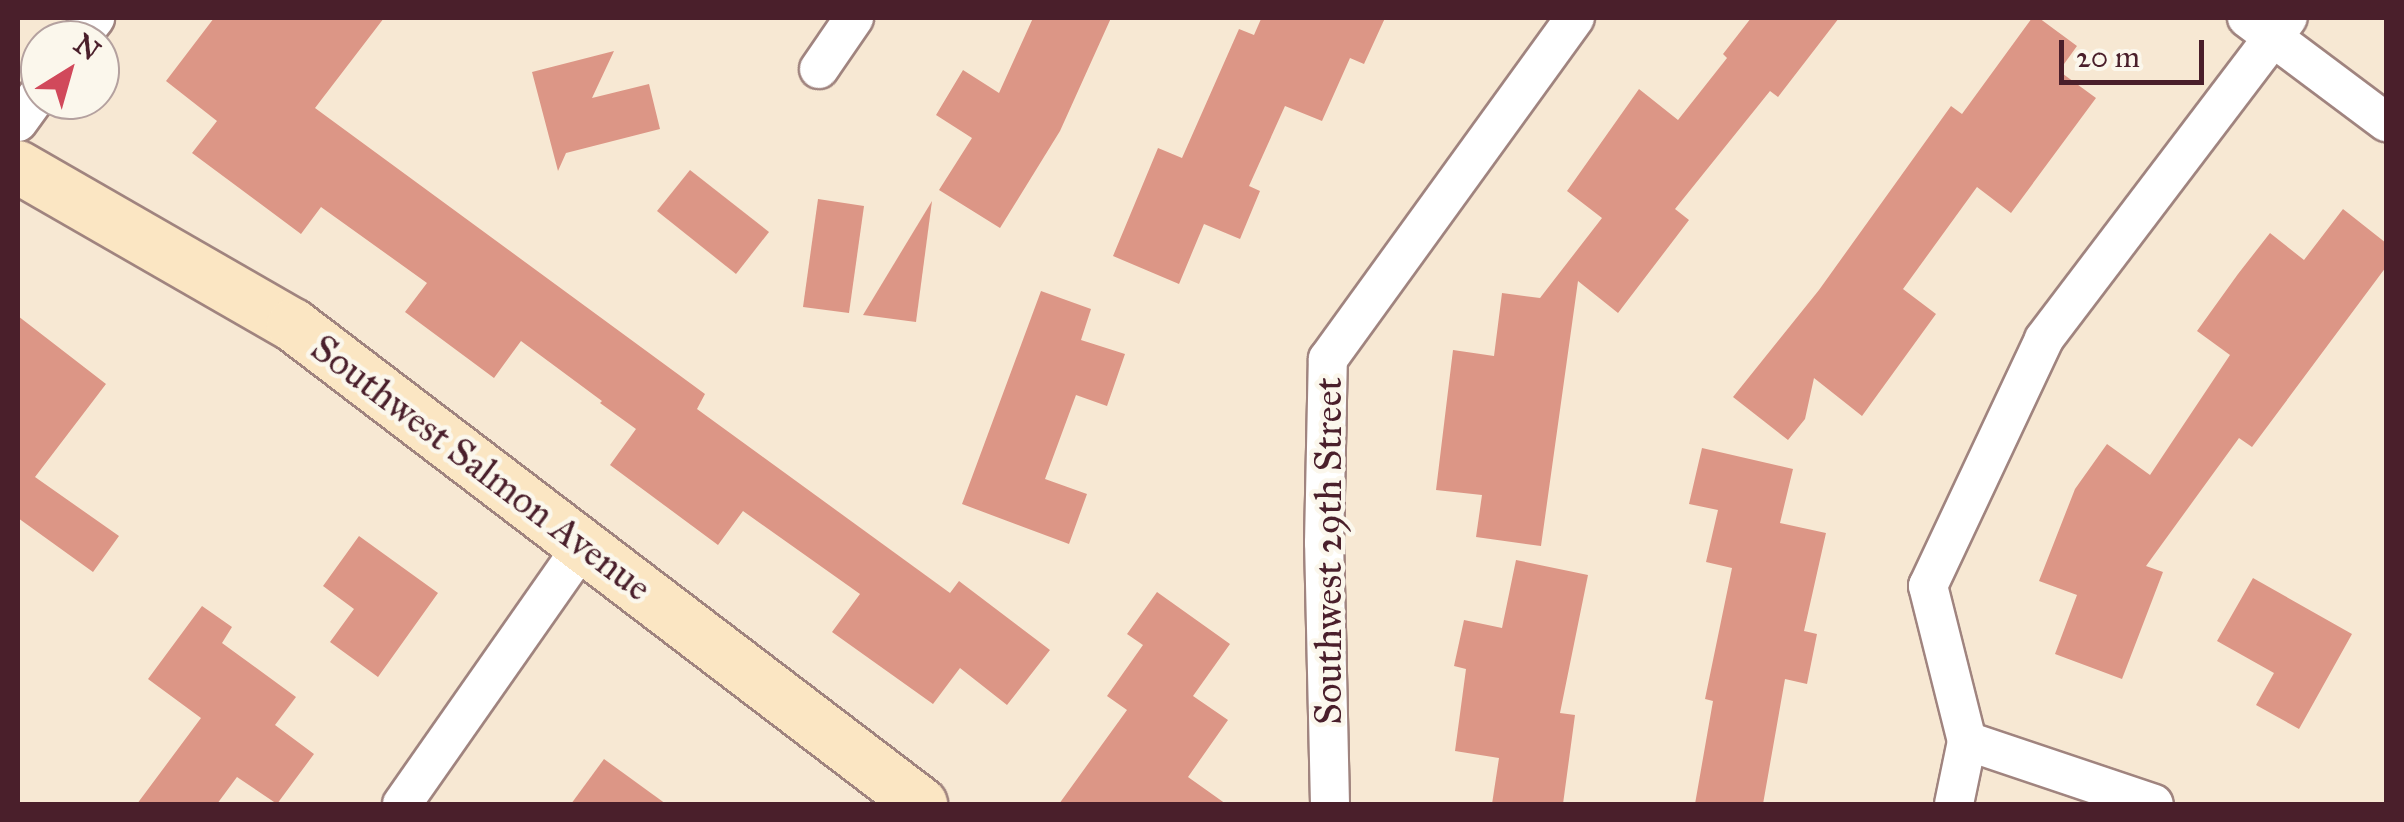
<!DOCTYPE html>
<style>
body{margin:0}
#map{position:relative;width:2404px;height:822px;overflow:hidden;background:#f7e8d3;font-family:"IM FELL Great Primer",serif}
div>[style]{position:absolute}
.building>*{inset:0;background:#dc9686}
.roads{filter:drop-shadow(2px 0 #a0847f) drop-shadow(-2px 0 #a0847f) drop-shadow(0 2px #a0847f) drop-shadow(0 -2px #a0847f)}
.street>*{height:38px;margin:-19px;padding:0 19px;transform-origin:19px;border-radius:19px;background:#fff}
.secondary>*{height:52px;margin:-26px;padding:0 26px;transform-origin:26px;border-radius:26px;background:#fbe6c3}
span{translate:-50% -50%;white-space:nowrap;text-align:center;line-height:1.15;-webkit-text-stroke:9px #fbf7ec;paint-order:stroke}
.street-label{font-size:38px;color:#4a1f2b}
.frame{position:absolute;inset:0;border:20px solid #4a1f2b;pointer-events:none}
.north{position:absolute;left:20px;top:20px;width:100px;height:100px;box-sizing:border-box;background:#fbf7ec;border:2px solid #b4a19f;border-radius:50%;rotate:37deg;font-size:28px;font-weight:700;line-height:40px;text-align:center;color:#4a1f2b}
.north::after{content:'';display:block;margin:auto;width:35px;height:45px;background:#d1495b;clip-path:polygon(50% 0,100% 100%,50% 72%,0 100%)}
.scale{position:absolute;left:2059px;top:40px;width:145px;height:45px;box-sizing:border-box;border:5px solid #4a1f2b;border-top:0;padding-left:12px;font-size:30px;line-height:35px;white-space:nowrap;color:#4a1f2b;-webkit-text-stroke:8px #fbf7ec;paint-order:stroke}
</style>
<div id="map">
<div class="building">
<i style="clip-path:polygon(214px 18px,384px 18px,315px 108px,705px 394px,697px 409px,950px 593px,959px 581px,1050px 650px,1007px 705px,960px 668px,933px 704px,832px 632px,860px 594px,743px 511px,718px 545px,610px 465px,636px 429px,600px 403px,602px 401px,521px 341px,494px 378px,405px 312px,427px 283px,321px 207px,301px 234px,192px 153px,217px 121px,166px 81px)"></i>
<i style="clip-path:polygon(1033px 18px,1111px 18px,1060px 131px,1000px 228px,939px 190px,972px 138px,936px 115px,963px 70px,999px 93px)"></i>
<i style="clip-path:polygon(1258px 18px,1385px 18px,1364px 64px,1350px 58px,1322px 121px,1285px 106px,1249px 186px,1260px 191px,1240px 239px,1204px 224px,1179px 284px,1113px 256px,1158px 148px,1182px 158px,1239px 29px,1254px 35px,1261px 19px)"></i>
<i style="clip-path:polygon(1751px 18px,1839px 18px,1778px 97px,1770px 91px,1675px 209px,1689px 220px,1618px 313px,1578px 281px,1541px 546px,1476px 537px,1482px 495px,1436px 490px,1453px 350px,1494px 356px,1502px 293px,1540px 298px,1602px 218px,1567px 191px,1639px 89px,1678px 120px,1727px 58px,1723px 54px)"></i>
<i style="clip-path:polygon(2032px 18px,2039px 18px,2077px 46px,2059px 71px,2096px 98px,2011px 213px,1977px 187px,1903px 289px,1936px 314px,1862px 416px,1814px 378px,1805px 419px,1788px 440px,1733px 397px,1819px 290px,1951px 106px,1962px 114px)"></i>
<i style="clip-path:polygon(614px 51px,592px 98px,649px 84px,660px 129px,566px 153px,558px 171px,532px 72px)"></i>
<i style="clip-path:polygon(690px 170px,769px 232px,736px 274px,657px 211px)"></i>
<i style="clip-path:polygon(818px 199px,864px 206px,849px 313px,803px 307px)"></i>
<i style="clip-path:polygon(932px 201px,916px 322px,863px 315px)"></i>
<i style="clip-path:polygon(2343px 209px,2386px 243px,2386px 267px,2252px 447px,2239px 438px,2146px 566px,2163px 572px,2122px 679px,2055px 654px,2077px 595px,2039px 581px,2075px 489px,2107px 444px,2150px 475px,2230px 355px,2197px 331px,2238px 274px,2270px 233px,2304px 260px)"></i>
<i style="clip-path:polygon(1041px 291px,1091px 309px,1081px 340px,1125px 354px,1107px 406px,1076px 395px,1045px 479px,1087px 494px,1069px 544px,962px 504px)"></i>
<i style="clip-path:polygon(18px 316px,106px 384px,35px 477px,119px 536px,93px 572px,18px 518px)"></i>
<i style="clip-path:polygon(1702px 448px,1793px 469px,1780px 523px,1826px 533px,1804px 631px,1817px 634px,1807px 684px,1785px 679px,1763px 804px,1695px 804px,1713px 701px,1705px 699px,1732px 568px,1706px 562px,1718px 510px,1689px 504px)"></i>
<i style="clip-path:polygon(359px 536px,438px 593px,378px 677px,330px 642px,354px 609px,323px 586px)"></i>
<i style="clip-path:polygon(1516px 560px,1588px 575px,1560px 713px,1575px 715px,1563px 804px,1492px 804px,1499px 758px,1455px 751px,1466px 669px,1454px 666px,1464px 620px,1502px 628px)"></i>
<i style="clip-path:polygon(2253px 578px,2352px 634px,2299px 729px,2256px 705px,2274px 673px,2217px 641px)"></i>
<i style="clip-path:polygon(1157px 592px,1230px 644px,1193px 696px,1228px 720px,1188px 777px,1226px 804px,1059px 804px,1127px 710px,1107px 696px,1143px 645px,1127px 634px)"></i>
<i style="clip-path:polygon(202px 606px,232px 627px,222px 643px,296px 697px,275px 725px,314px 754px,277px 804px,237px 777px,217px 804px,137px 804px,201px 718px,148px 679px)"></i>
<i style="clip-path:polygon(604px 759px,666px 804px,571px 804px)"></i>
</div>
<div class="roads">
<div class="street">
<i style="left:2247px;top:18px;width:174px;rotate:36.8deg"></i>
<i style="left:78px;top:40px;width:28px;rotate:-52deg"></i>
<i style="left:819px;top:69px;width:62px;rotate:-55.5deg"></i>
<i style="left:18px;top:122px;width:37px;rotate:-54deg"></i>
<i style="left:1967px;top:741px;width:197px;rotate:18.6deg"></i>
<i style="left:402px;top:804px;width:317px;rotate:-55deg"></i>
<i style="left:1330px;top:804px;width:261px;rotate:-91.3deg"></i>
<i style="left:1324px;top:543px;width:184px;rotate:-88.8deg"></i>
<i style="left:1328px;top:359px;width:421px;rotate:-54.1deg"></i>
<i style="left:1954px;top:804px;width:64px;rotate:-78.3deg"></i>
<i style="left:1967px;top:741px;width:160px;rotate:-104.1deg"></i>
<i style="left:1928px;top:586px;width:273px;rotate:-64.8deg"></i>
<i style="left:2044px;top:339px;width:403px;rotate:-52.8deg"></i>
</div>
<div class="secondary">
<i style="left:18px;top:167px;width:317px;rotate:29.9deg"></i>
<i style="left:293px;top:325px;width:790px;rotate:37.33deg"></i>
</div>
</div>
<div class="street-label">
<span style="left:481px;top:468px;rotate:37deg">Southwest Salmon Avenue</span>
<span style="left:1329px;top:551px;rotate:-90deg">Southwest 29th Street</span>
</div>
<div class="frame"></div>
<div class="north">N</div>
<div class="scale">20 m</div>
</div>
